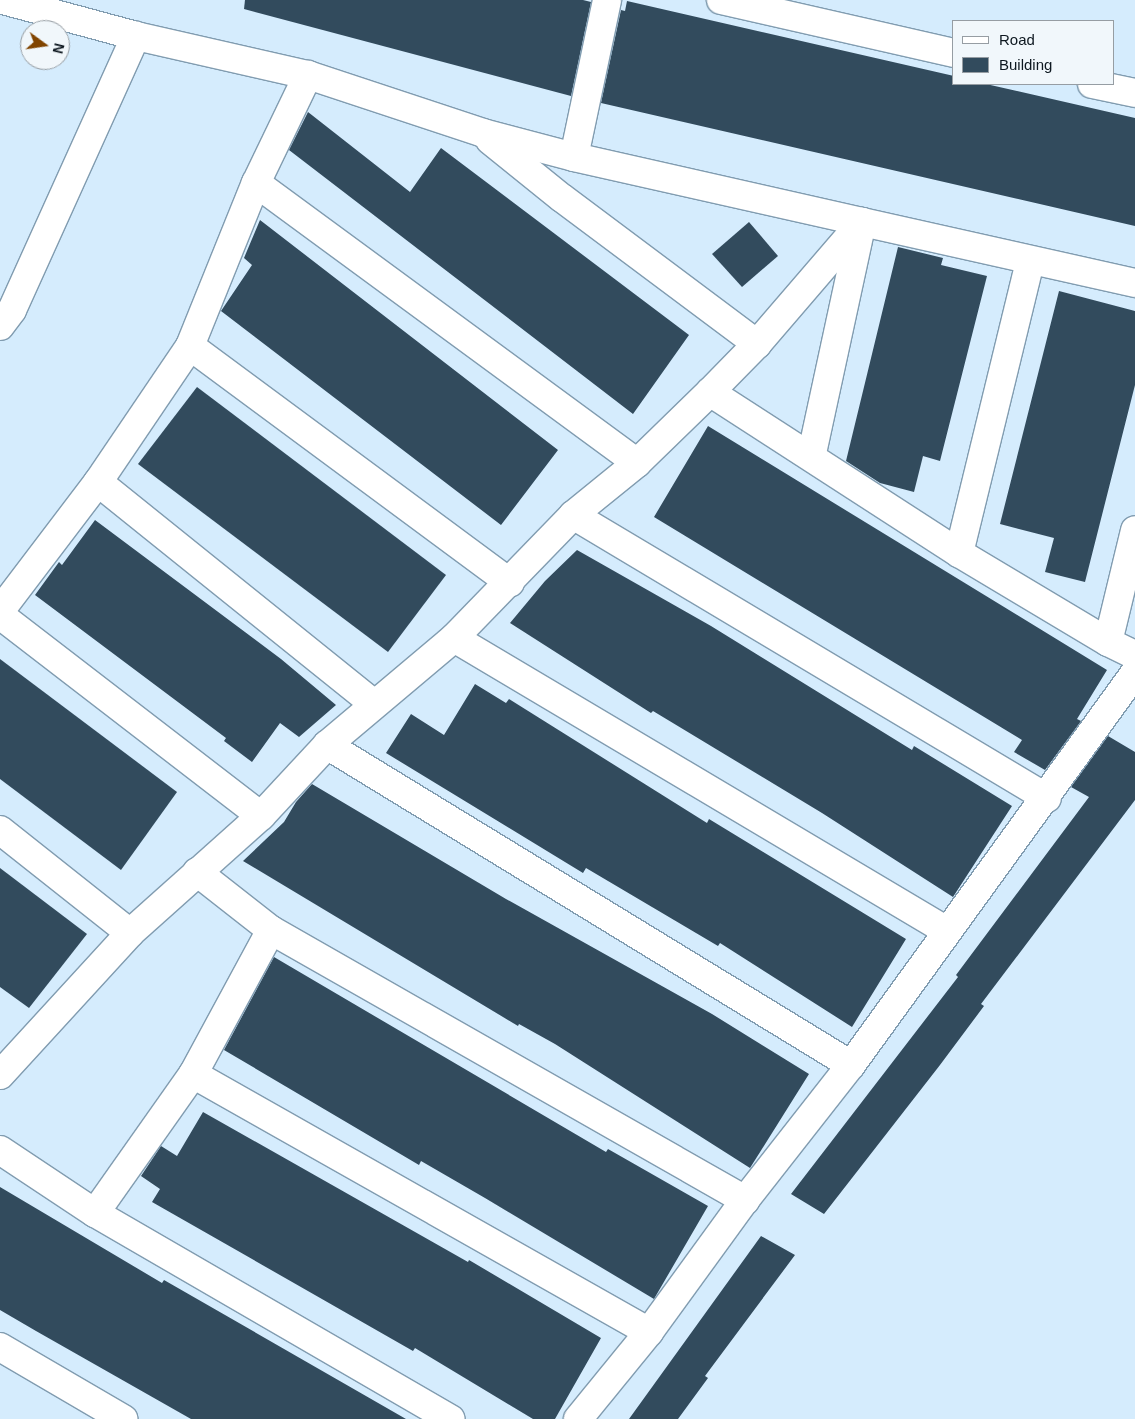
<!DOCTYPE html>
<style>
body{margin:0}
#map{position:relative;width:1135px;height:1419px;overflow:hidden;background:#d5ecfd;font-family:Helvetica,sans-serif}
div>[style]{position:absolute}
.building>*{inset:0;background:#324b5d}
.roads{filter:drop-shadow(1px 0 #819cb0) drop-shadow(-1px 0 #819cb0) drop-shadow(0 1px #819cb0) drop-shadow(0 -1px #819cb0)}
.street>*{height:28px;margin:-14px;padding:0 14px;transform-origin:14px;border-radius:14px;background:#fff}
span{translate:-50% -50%;white-space:nowrap;text-align:center;line-height:1.15;-webkit-text-stroke:5px #f1f7fb;paint-order:stroke}
.legend{position:absolute;left:952px;top:20px;width:162px;height:65px;box-sizing:border-box;background:#f1f7fb;border:1px solid #969da3;margin:0;padding:6px 9px;list-style:none;font-size:15px;color:#0d171f}
.legend li{display:flex;align-items:center;gap:10px;height:25px}
.legend b{width:25px;border:1px solid #969da3}
.north{position:absolute;left:20px;top:20px;width:50px;height:50px;box-sizing:border-box;background:#f1f7fb;border:1px solid #969da3;border-radius:50%;rotate:104deg;font-size:14px;font-weight:700;line-height:20px;text-align:center;color:#0d171f}
.north::after{content:'';display:block;margin:auto;width:18px;height:22px;background:#814400;clip-path:polygon(50% 0,100% 100%,50% 72%,0 100%)}
</style>
<div id="map">
<div class="building">
<i style="clip-path:polygon(245px 0,583px 0,591px 2px,571px 96px,244px 9px)"></i>
<i style="clip-path:polygon(627px 1px,954px 76px,954px 84px,986px 84px,1135px 118px,1135px 226px,601px 103px,621px 10px,625px 11px)"></i>
<i style="clip-path:polygon(308px 112px,410px 192px,441px 148px,689px 335px,633px 414px,289px 150px)"></i>
<i style="clip-path:polygon(260px 220px,558px 450px,501px 525px,221px 311px,252px 265px,244px 258px)"></i>
<i style="clip-path:polygon(749px 222px,778px 256px,742px 287px,712px 254px)"></i>
<i style="clip-path:polygon(898px 247px,943px 258px,941px 265px,987px 276px,940px 461px,923px 456px,914px 492px,880px 483px,846px 461px)"></i>
<i style="clip-path:polygon(1059px 291px,1135px 311px,1135px 385px,1085px 582px,1045px 572px,1054px 538px,1000px 524px)"></i>
<i style="clip-path:polygon(197px 387px,446px 575px,388px 652px,138px 464px)"></i>
<i style="clip-path:polygon(708px 426px,1107px 670px,1077px 719px,1081px 721px,1045px 770px,1014px 752px,1022px 740px,654px 517px)"></i>
<i style="clip-path:polygon(95px 520px,281px 659px,336px 705px,299px 737px,280px 723px,252px 762px,224px 741px,226px 738px,35px 595px,59px 562px,62px 565px)"></i>
<i style="clip-path:polygon(577px 550px,711px 626px,912px 750px,914px 746px,1012px 806px,953px 897px,822px 813px,653px 711px,651px 713px,510px 623px,545px 581px)"></i>
<i style="clip-path:polygon(0 659px,177px 792px,121px 870px,0 779px)"></i>
<i style="clip-path:polygon(475px 684px,506px 703px,509px 699px,707px 823px,709px 819px,906px 939px,852px 1027px,720px 943px,718px 946px,586px 868px,583px 873px,386px 753px,411px 714px,444px 735px)"></i>
<i style="clip-path:polygon(1108px 736px,1135px 752px,1135px 800px,981px 1004px,984px 1006px,940px 1065px,824px 1214px,791px 1194px,958px 977px,956px 975px,1089px 797px,1071px 787px)"></i>
<i style="clip-path:polygon(312px 784px,506px 899px,712px 1014px,809px 1074px,750px 1168px,555px 1044px,519px 1024px,518px 1026px,243px 861px,284px 822px,296px 802px)"></i>
<i style="clip-path:polygon(0 868px,87px 934px,29px 1008px,0 987px)"></i>
<i style="clip-path:polygon(274px 957px,606px 1152px,608px 1149px,708px 1206px,654px 1299px,485px 1198px,421px 1161px,419px 1165px,224px 1050px)"></i>
<i style="clip-path:polygon(203px 1112px,468px 1262px,469px 1260px,601px 1338px,555px 1419px,533px 1419px,415px 1348px,413px 1351px,152px 1202px,160px 1189px,141px 1176px,161px 1146px,177px 1156px)"></i>
<i style="clip-path:polygon(0 1187px,162px 1283px,164px 1280px,406px 1419px,191px 1419px,36px 1331px,0 1310px)"></i>
<i style="clip-path:polygon(761px 1236px,795px 1255px,705px 1376px,708px 1378px,678px 1419px,629px 1419px)"></i>
</div>
<div class="roads">
<div class="street">
<i style="left:3px;top:0;width:138px;rotate:15.1deg"></i>
<i style="left:136px;top:36px;width:176px;rotate:12.8deg"></i>
<i style="left:308px;top:75px;width:184px;rotate:18.3deg"></i>
<i style="left:483px;top:133px;width:94px;rotate:14.8deg"></i>
<i style="left:574px;top:157px;width:295px;rotate:12.7deg"></i>
<i style="left:862px;top:222px;width:240px;rotate:102.2deg"></i>
<i style="left:721px;top:0;width:239px;rotate:12.8deg"></i>
<i style="left:1092px;top:84px;width:44px;rotate:11.8deg"></i>
<i style="left:490px;top:140px;width:92px;rotate:38.9deg"></i>
<i style="left:562px;top:198px;width:244px;rotate:36.8deg"></i>
<i style="left:574px;top:157px;width:160px;rotate:-78.1deg"></i>
<i style="left:256px;top:183px;width:473px;rotate:36.3deg"></i>
<i style="left:0;top:326px;width:20px;rotate:-53deg"></i>
<i style="left:12px;top:310px;width:301px;rotate:-65.7deg"></i>
<i style="left:190px;top:346px;width:398px;rotate:36.5deg"></i>
<i style="left:710px;top:392px;width:297px;rotate:32.9deg"></i>
<i style="left:959px;top:553px;width:174px;rotate:30.9deg"></i>
<i style="left:1108px;top:642px;width:30px;rotate:26deg"></i>
<i style="left:98px;top:482px;width:354px;rotate:38.8deg"></i>
<i style="left:573px;top:515px;width:552px;rotate:30.84deg"></i>
<i style="left:959px;top:553px;width:300px;rotate:-76.3deg"></i>
<i style="left:0;top:611px;width:162px;rotate:-52.8deg"></i>
<i style="left:98px;top:482px;width:164px;rotate:-55.9deg"></i>
<i style="left:190px;top:346px;width:176px;rotate:-68deg"></i>
<i style="left:256px;top:183px;width:120px;rotate:-64.3deg"></i>
<i style="left:0;top:615px;width:329px;rotate:37.6deg"></i>
<i style="left:454px;top:638px;width:573px;rotate:30.72deg"></i>
<i style="left:1108px;top:642px;width:115px;rotate:-76.4deg"></i>
<i style="left:327px;top:745px;width:614px;rotate:31.41deg"></i>
<i style="left:0;top:830px;width:166px;rotate:38.4deg"></i>
<i style="left:197px;top:872px;width:94px;rotate:38.1deg"></i>
<i style="left:271px;top:930px;width:546px;rotate:29.67deg"></i>
<i style="left:271px;top:930px;width:164px;rotate:118.4deg"></i>
<i style="left:193px;top:1074px;width:524px;rotate:29.5deg"></i>
<i style="left:0;top:1075px;width:193px;rotate:-47.5deg"></i>
<i style="left:130px;top:933px;width:176px;rotate:-41.8deg"></i>
<i style="left:261px;top:816px;width:97px;rotate:-47.1deg"></i>
<i style="left:327px;top:745px;width:166px;rotate:-40.1deg"></i>
<i style="left:454px;top:638px;width:171px;rotate:-45.9deg"></i>
<i style="left:573px;top:515px;width:82px;rotate:-39.1deg"></i>
<i style="left:637px;top:463px;width:102px;rotate:-44.2deg"></i>
<i style="left:710px;top:392px;width:67px;rotate:-45.6deg"></i>
<i style="left:757px;top:344px;width:161px;rotate:-49.3deg"></i>
<i style="left:862px;top:222px;width:280px;rotate:12.6deg"></i>
<i style="left:0;top:1150px;width:114px;rotate:33.6deg"></i>
<i style="left:95px;top:1213px;width:411px;rotate:30.1deg"></i>
<i style="left:95px;top:1213px;width:170px;rotate:-54.8deg"></i>
<i style="left:0;top:1347px;width:143px;rotate:30.3deg"></i>
<i style="left:578px;top:1419px;width:112px;rotate:-50.8deg"></i>
<i style="left:649px;top:1332px;width:163px;rotate:-54deg"></i>
<i style="left:745px;top:1200px;width:172px;rotate:-51.9deg"></i>
<i style="left:851px;top:1065px;width:485px;rotate:-54.1deg"></i>
</div>
</div>
<ul class="legend">
<li><b style="height:6px;background:#fff"></b>Road</li>
<li><b style="height:14px;background:#324b5d"></b>Building</li>
</ul>
<div class="north">N</div>
</div>
